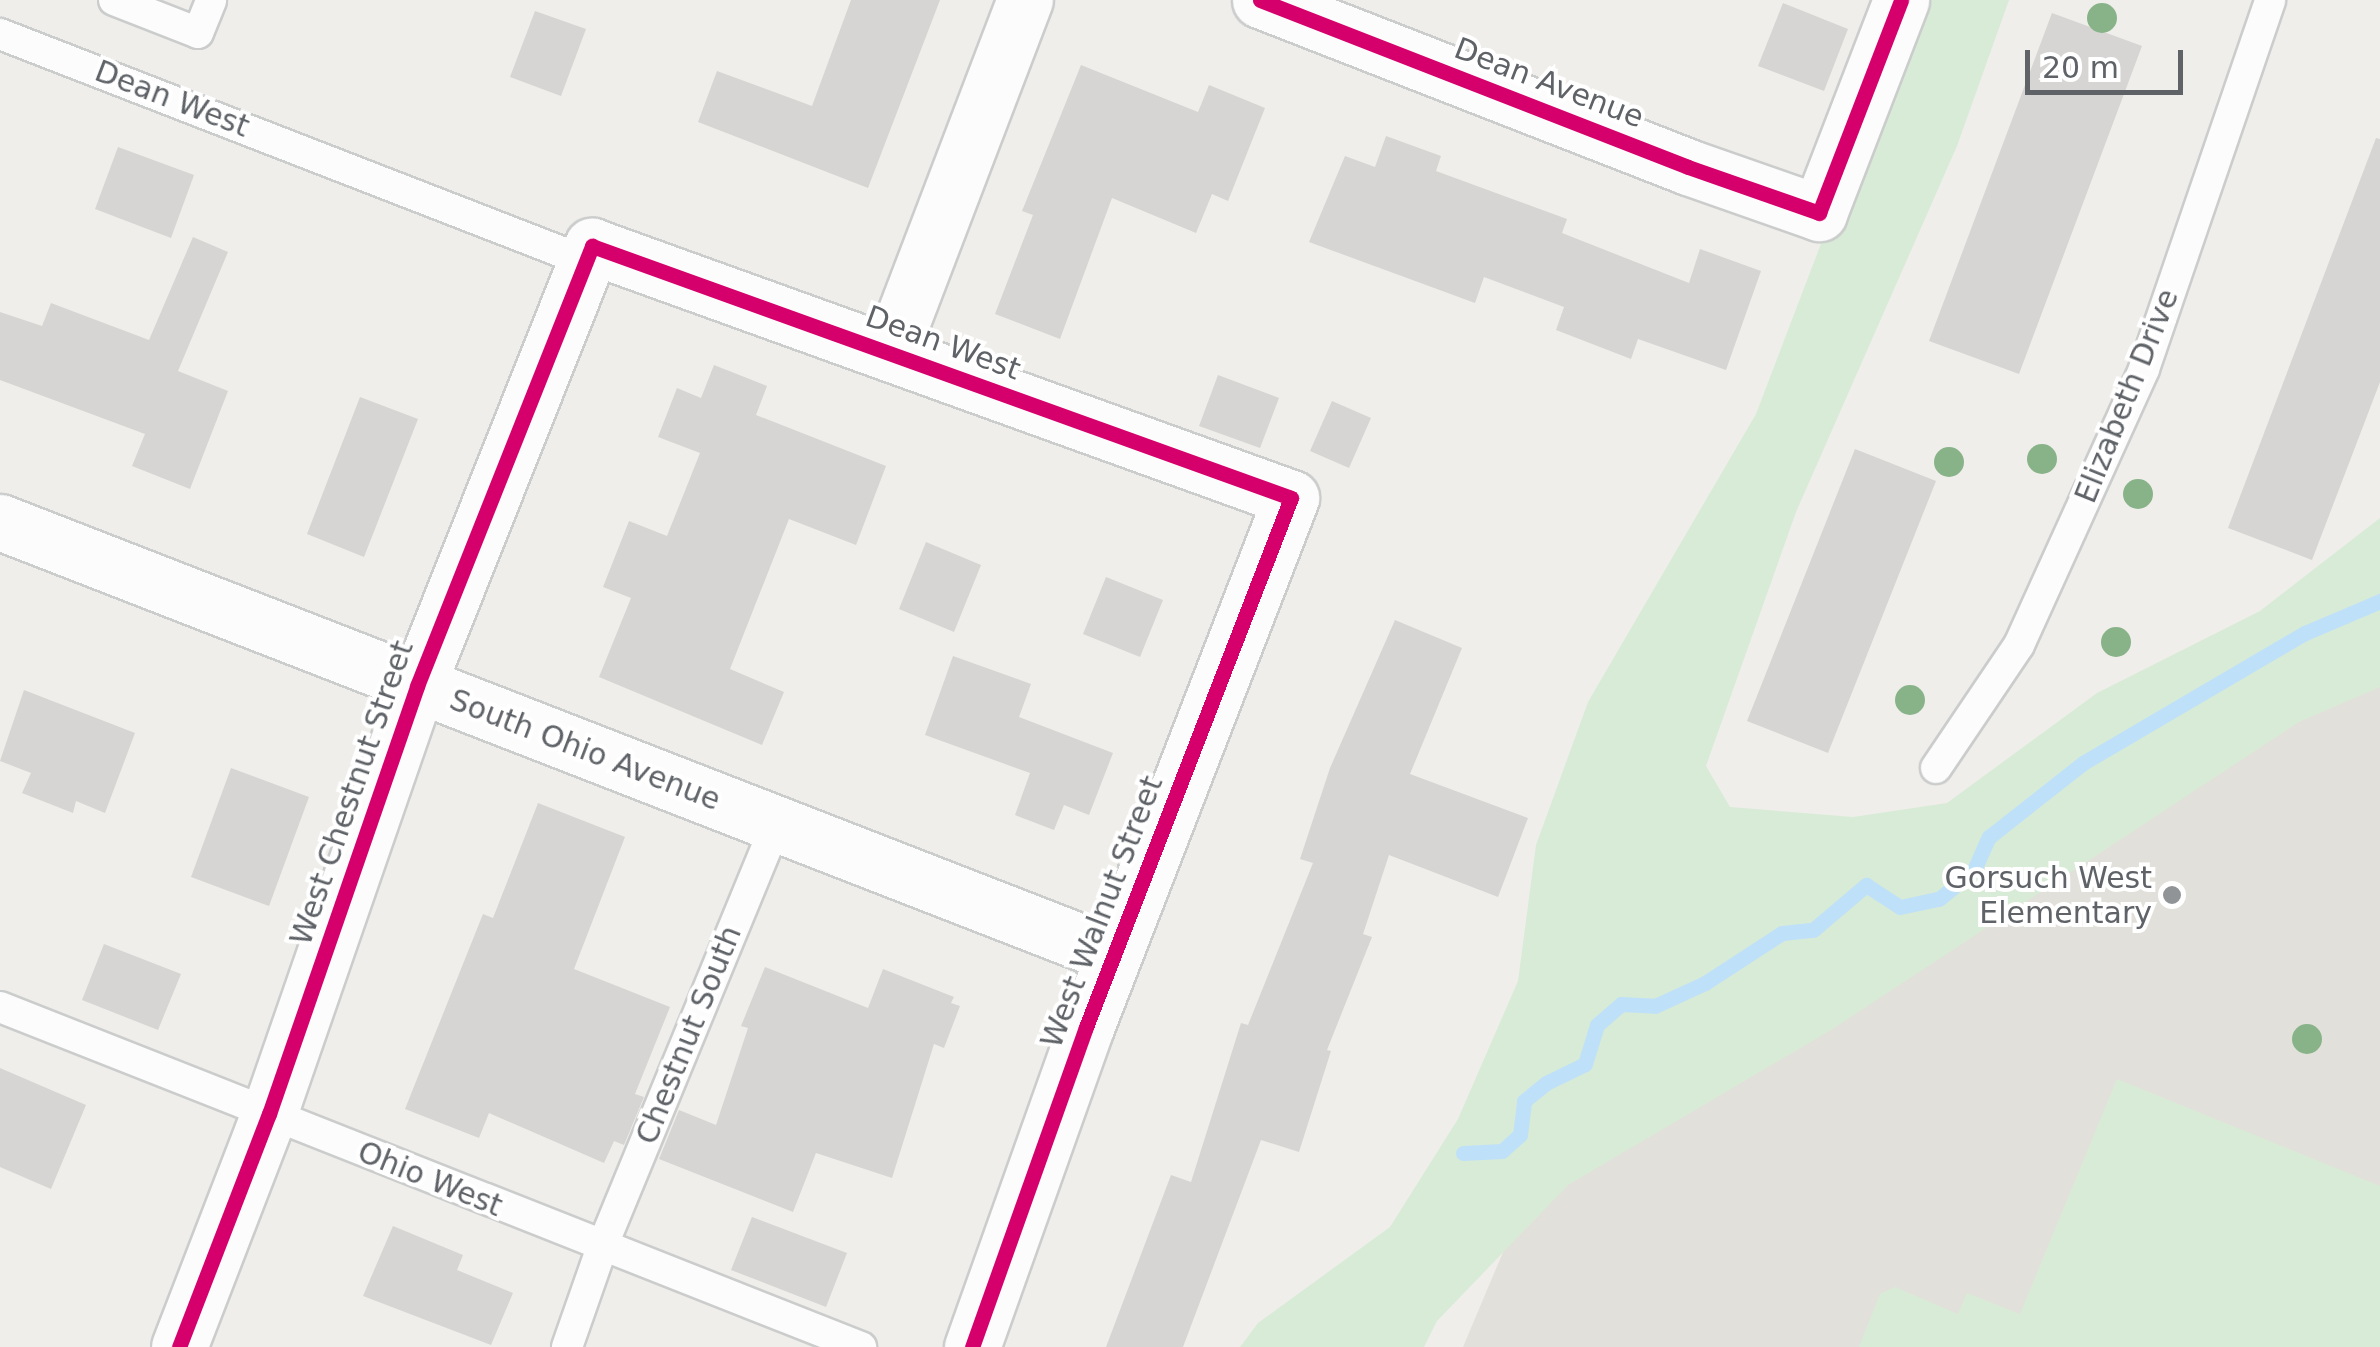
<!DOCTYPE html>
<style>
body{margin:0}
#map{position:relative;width:2380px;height:1347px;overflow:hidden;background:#efeeea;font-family:"DejaVu Sans",sans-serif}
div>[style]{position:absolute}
.education>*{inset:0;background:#e2e0da}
.green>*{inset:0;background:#d8ebd6}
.stream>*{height:15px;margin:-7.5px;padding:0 7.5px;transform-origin:7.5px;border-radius:7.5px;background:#bfe0f9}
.building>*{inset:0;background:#d6d5d3}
.roads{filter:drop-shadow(2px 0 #cbcccc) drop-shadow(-2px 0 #cbcccc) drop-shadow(0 2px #cbcccc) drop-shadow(0 -2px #cbcccc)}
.service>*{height:30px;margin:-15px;padding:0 15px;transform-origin:15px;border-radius:15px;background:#fdfcfc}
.minor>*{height:55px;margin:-27.5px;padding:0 27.5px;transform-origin:27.5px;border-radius:27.5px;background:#fdfcfc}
.cycleway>*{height:15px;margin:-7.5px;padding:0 7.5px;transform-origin:7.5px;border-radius:7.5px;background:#d6006c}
.trees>*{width:30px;height:30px;margin:-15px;border-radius:50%;background:#88b388}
.dots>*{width:28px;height:28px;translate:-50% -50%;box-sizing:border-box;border:5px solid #fff;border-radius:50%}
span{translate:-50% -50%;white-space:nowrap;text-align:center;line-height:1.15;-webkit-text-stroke:8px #fff;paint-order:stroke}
.street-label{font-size:30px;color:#5f6368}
.poi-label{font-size:30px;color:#5f6368}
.right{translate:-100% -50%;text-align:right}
.scale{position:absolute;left:2025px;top:50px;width:158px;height:45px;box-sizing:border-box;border:5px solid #5f6368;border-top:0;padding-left:12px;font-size:30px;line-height:35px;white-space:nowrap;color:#5f6368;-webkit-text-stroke:8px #fff;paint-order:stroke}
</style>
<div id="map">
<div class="education">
<i style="clip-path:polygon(2380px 642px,2380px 1347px,1463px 1347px,1547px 1148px)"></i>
</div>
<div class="green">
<i style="clip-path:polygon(1914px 0,2009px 0,1957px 146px,1796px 512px,1706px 766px,1730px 807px,1853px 817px,1947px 803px,2097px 693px,2260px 611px,2380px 518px,2380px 687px,2299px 722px,1831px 1030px,1568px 1185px,1437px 1321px,1424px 1347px,1240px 1347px,1258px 1323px,1390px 1227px,1458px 1119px,1518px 981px,1536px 845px,1588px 702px,1756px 414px)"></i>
<i style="clip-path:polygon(2117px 1079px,2380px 1186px,2380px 1347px,1859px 1347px,1880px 1294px,1895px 1287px,1958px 1314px,1967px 1293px,2020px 1314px)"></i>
</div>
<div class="stream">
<i style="left:1463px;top:1153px;width:39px;rotate:-3deg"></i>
<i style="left:1502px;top:1151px;width:24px;rotate:-42deg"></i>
<i style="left:1520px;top:1135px;width:34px;rotate:-83deg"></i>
<i style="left:1524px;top:1101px;width:28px;rotate:-39deg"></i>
<i style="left:1546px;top:1083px;width:43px;rotate:-26deg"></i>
<i style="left:1585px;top:1064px;width:41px;rotate:-72.9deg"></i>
<i style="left:1597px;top:1025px;width:32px;rotate:-41deg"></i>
<i style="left:1621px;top:1004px;width:34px;rotate:3deg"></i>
<i style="left:1655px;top:1006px;width:55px;rotate:-24.7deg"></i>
<i style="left:1705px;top:983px;width:92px;rotate:-33deg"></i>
<i style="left:1782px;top:933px;width:31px;rotate:-6deg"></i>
<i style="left:1813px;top:930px;width:70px;rotate:-40.3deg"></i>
<i style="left:1866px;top:885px;width:40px;rotate:32.9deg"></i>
<i style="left:1900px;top:907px;width:40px;rotate:-12deg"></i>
<i style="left:1939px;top:899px;width:45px;rotate:-39.6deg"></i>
<i style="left:1974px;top:870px;width:36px;rotate:-66deg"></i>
<i style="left:1989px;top:837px;width:120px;rotate:-38.2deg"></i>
<i style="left:2083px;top:763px;width:257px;rotate:-30.4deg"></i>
<i style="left:2305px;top:633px;width:82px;rotate:-23.1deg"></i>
</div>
<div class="building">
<i style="clip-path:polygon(851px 0,940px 0,868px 188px,698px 122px,717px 71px,812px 106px)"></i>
<i style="clip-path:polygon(1783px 3px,1848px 29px,1824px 91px,1758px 66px)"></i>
<i style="clip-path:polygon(535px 11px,586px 29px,561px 96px,510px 77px)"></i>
<i style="clip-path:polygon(2052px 13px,2142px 46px,2019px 374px,1929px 341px)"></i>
<i style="clip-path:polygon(1081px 65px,1198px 112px,1209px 85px,1265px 108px,1228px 201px,1212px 194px,1196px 233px,1112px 198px,1060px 339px,995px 314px,1033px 215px,1022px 211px)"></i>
<i style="clip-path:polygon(1386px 136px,1441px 156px,1436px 171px,1567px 219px,1562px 233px,1689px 283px,1700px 249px,1761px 271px,1726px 370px,1638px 339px,1631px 359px,1556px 330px,1564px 307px,1484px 277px,1475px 303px,1309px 242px,1345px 156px,1375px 167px)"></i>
<i style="clip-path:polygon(2376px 138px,2380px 139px,2380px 382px,2312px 560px,2228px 528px)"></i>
<i style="clip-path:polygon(118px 147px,194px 175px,171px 238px,95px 209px)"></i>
<i style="clip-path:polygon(193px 237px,228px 252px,178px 371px,228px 391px,190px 489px,132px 466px,145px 434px,0 380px,0 312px,42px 326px,51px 303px,149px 340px)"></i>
<i style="clip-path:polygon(714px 365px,767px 386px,756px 415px,886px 466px,856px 545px,789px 519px,730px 669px,784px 692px,762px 745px,599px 677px,631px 598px,603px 587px,629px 521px,667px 536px,700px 453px,658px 437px,677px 388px,701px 398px)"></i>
<i style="clip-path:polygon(1218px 375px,1279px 398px,1260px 448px,1199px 426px)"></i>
<i style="clip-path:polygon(360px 397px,418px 419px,364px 557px,307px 534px)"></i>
<i style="clip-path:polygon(1332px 401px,1371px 418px,1349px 468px,1310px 451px)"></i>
<i style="clip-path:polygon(1855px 449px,1936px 481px,1828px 753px,1747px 721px)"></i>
<i style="clip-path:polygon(926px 542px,981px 565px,954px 632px,899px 609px)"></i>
<i style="clip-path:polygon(1106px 577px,1163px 600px,1140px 657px,1083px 634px)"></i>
<i style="clip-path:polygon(1395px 620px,1462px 648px,1410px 774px,1528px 818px,1498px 897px,1389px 855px,1363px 934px,1372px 937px,1327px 1050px,1331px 1051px,1299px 1152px,1261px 1140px,1183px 1347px,1106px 1347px,1171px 1175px,1191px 1182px,1241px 1023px,1248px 1025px,1313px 863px,1300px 859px,1330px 768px)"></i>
<i style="clip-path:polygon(953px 656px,1031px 684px,1019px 717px,1113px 753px,1089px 815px,1064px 805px,1054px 830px,1015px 815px,1030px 773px,925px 735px)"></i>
<i style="clip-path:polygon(24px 690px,135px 733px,105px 813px,76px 801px,73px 813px,22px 793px,31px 773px,0 761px)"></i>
<i style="clip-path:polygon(231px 768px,309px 797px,269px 906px,191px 877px)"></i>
<i style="clip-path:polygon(538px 803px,625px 837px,574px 969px,670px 1007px,635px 1094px,644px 1097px,624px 1145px,614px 1141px,604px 1163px,489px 1113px,479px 1138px,405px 1109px,483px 914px,493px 918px)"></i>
<i style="clip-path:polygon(104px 944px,181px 974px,158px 1030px,82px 1000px)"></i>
<i style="clip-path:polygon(765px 967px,868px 1008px,883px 969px,954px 997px,951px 1003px,960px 1006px,944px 1048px,934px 1044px,892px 1178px,816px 1153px,793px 1212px,659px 1159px,679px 1110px,716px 1125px,748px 1028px,741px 1026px)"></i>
<i style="clip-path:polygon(0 1068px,86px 1105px,51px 1189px,0 1167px)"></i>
<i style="clip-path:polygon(752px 1217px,847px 1253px,826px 1307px,731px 1270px)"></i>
<i style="clip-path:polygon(393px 1226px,463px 1255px,457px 1270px,513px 1293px,491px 1345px,363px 1296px)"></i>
</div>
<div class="roads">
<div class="service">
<i style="left:114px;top:0;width:90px;rotate:21.4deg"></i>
<i style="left:198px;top:33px;width:35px;rotate:-68deg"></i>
<i style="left:0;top:34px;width:627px;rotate:21.21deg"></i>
<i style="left:1936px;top:768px;width:148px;rotate:-56deg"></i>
<i style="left:2019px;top:645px;width:303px;rotate:-65.6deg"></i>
<i style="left:2144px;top:369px;width:390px;rotate:-71.1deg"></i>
<i style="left:0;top:1007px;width:926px;rotate:21.55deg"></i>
<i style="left:567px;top:1347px;width:106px;rotate:-70.7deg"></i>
<i style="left:602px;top:1247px;width:459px;rotate:-67.6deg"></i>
</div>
<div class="minor">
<i style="left:1260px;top:0;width:459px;rotate:21.3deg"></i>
<i style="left:1688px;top:167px;width:139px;rotate:19.3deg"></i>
<i style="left:1819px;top:213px;width:228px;rotate:-68.9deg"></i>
<i style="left:890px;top:353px;width:378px;rotate:-69.1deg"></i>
<i style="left:0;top:522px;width:1195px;rotate:21.24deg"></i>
<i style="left:179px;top:1347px;width:250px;rotate:-68.9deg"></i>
<i style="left:269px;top:1114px;width:453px;rotate:-70.9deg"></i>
<i style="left:417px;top:686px;width:474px;rotate:-68.3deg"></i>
<i style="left:592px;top:246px;width:743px;rotate:19.82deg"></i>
<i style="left:1291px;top:498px;width:567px;rotate:111.18deg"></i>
<i style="left:1086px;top:1027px;width:340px;rotate:109.6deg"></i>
</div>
</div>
<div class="cycleway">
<i style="left:1260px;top:0;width:459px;rotate:21.3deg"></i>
<i style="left:1688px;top:167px;width:139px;rotate:19.3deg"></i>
<i style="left:1819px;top:213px;width:228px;rotate:-68.9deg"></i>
<i style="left:179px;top:1347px;width:250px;rotate:-68.9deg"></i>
<i style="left:269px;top:1114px;width:453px;rotate:-70.9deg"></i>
<i style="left:417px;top:686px;width:474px;rotate:-68.3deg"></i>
<i style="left:592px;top:246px;width:743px;rotate:19.82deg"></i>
<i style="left:1291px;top:498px;width:567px;rotate:111.18deg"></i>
<i style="left:1086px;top:1027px;width:340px;rotate:109.6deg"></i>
</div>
<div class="trees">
<i style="left:2102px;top:18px"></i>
<i style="left:2042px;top:459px"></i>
<i style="left:1949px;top:462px"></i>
<i style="left:2138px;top:494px"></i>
<i style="left:2116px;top:642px"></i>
<i style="left:1910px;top:700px"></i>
<i style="left:2307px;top:1039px"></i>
</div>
<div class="dots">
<i style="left:2172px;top:895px;background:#919496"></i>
</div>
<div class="street-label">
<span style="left:1549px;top:83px;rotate:21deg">Dean Avenue</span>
<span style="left:172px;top:99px;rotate:21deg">Dean West</span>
<span style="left:943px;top:343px;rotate:20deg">Dean West</span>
<span style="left:2127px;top:396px;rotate:-68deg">Elizabeth Drive</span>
<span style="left:585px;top:750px;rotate:21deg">South Ohio Avenue</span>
<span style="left:352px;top:793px;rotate:-71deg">West Chestnut Street</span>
<span style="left:1102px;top:912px;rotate:-69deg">West Walnut Street</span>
<span style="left:689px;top:1035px;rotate:-68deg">Chestnut South</span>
<span style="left:430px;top:1179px;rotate:22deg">Ohio West</span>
</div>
<div class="poi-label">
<span class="right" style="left:2152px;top:895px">Gorsuch West<br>Elementary</span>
</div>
<div class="scale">20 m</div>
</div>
